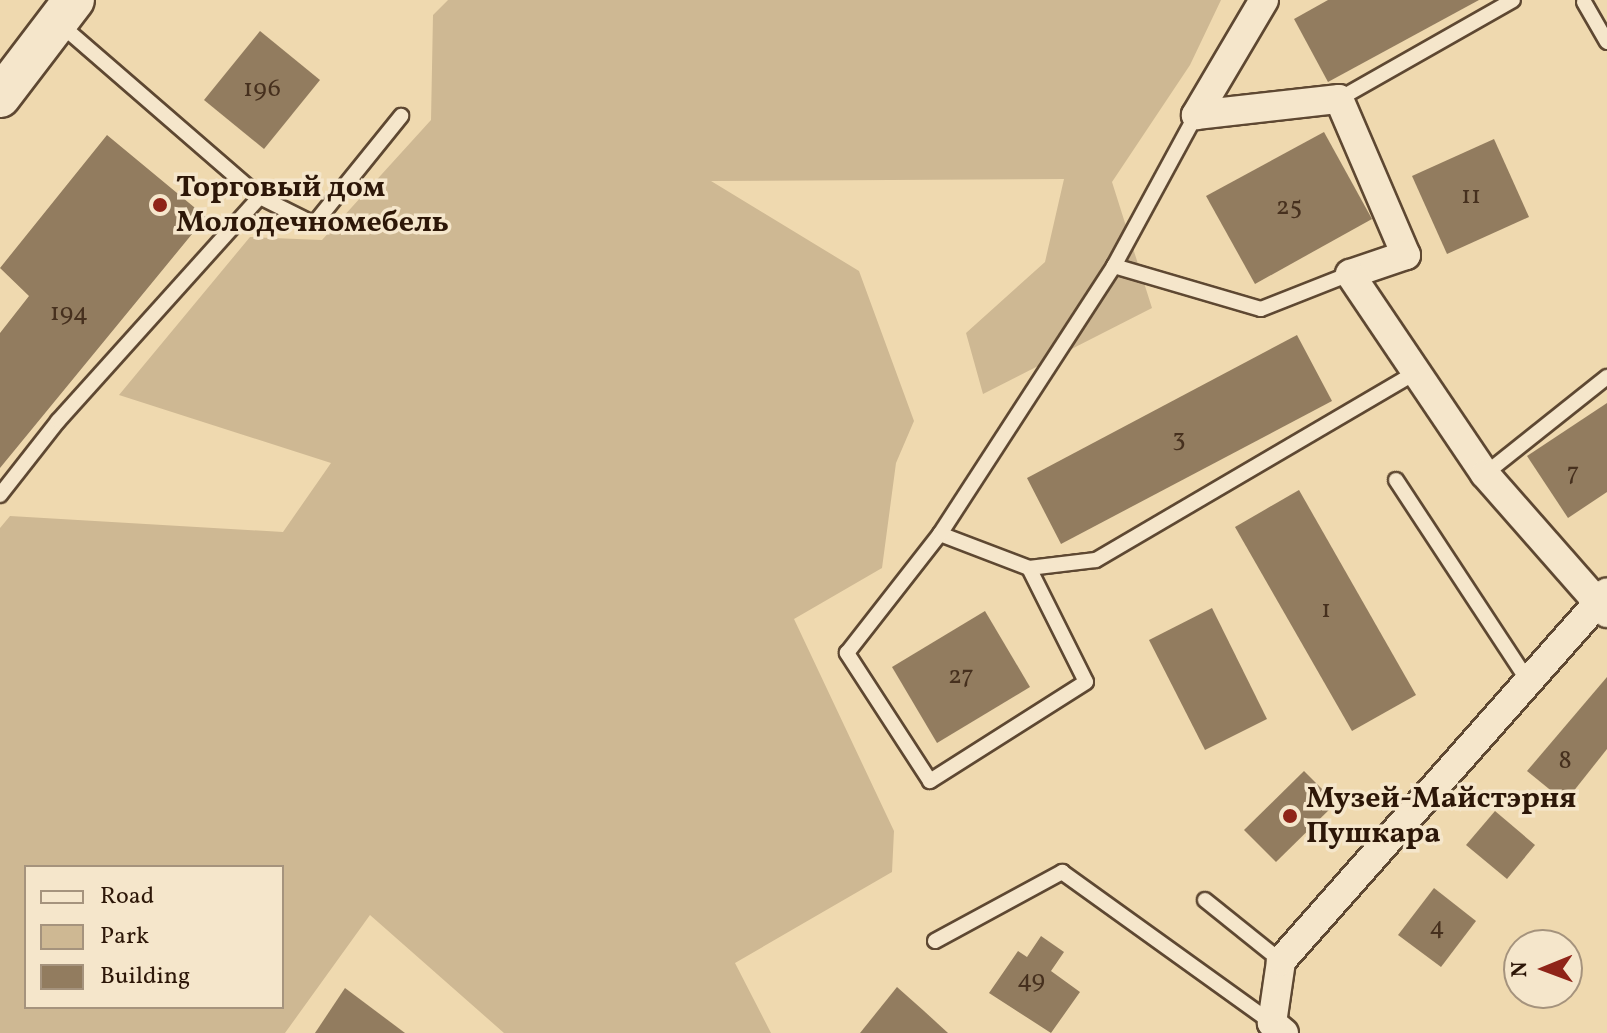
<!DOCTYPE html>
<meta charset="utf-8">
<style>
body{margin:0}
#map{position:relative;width:1607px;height:1033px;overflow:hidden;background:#efd9af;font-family:Vollkorn,serif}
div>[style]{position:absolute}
.green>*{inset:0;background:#ceb893}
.building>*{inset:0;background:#927c5f}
.roads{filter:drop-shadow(2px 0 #5e4832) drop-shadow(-2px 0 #5e4832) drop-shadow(0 2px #5e4832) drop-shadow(0 -2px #5e4832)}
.lane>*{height:14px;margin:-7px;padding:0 7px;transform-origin:7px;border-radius:7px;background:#f5e6cb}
.street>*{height:28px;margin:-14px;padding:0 14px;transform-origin:14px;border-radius:14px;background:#f5e6cb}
.secondary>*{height:40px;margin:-20px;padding:0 20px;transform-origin:20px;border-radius:20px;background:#f5e6cb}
.dots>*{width:22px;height:22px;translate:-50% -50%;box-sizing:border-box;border:4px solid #f5e6cb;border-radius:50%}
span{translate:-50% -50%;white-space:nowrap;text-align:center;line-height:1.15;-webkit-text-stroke:7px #f5e6cb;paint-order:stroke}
.number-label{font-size:26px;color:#46301e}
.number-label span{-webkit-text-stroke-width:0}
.poi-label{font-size:30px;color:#2d1708;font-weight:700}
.left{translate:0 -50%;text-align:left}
.legend{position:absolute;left:24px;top:865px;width:260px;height:144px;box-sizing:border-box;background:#f5e6cb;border:2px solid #a5937d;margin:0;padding:10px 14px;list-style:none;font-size:24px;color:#2d1708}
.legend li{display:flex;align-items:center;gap:16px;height:40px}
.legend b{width:40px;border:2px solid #a5937d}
.north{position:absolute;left:1503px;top:929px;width:80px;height:80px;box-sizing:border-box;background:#f5e6cb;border:2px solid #a5937d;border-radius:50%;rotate:269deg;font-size:22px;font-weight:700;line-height:32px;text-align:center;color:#2d1708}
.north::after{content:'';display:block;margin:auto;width:28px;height:36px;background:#8f2418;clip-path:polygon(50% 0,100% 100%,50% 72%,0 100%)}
</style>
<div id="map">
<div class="green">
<i style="clip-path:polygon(evenodd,448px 0,1221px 0,1190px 65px,1112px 182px,1152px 308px,983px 394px,966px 333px,1045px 262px,1064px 179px,711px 181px,859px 271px,914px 421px,896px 463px,882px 568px,794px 619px,894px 831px,892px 872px,735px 963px,771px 1033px,504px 1033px,370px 915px,285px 1033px,0 1033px,0 528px,10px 516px,283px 532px,331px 463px,119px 395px,250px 237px,322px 240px,431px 120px,433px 15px,448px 0,26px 867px,282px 867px,282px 1007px,26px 1007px,26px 867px)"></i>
</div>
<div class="building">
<i style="clip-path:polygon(1328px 0,1479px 0,1328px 82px,1294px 19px)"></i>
<i style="clip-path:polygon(260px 31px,320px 80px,264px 149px,204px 100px)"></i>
<i style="clip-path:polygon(1324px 132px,1372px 219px,1255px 284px,1206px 196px)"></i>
<i style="clip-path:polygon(107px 135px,206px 217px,0 468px,0 333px,29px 296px,0 268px)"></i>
<i style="clip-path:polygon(1494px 139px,1529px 217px,1447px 254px,1412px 176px)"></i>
<i style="clip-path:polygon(1297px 335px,1332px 401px,1061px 544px,1027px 478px)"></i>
<i style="clip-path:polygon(1607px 403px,1607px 492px,1568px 518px,1527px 456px)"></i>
<i style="clip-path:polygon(1299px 490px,1416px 695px,1352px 731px,1235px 527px)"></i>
<i style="clip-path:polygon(1212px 608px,1267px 719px,1205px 750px,1149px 640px)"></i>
<i style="clip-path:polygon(985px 611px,1030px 687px,937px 743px,892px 667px)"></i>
<i style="clip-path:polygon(1607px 677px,1607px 749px,1565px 802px,1527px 771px)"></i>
<i style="clip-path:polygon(1304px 771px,1336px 803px,1276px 862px,1244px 830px)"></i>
<i style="clip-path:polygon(1495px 811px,1535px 845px,1507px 879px,1466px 845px)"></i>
<i style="clip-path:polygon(1434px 888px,1476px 921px,1441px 967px,1398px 935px)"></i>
<i style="clip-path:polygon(1041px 936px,1064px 952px,1051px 971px,1080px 992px,1051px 1033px,989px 993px,1018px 951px,1027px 957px)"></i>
<i style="clip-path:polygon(897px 987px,924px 1011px,948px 1033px,860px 1033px)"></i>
<i style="clip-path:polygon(345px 988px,405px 1033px,315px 1033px)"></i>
</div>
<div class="roads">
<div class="lane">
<i style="left:1584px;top:2px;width:46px;rotate:60.1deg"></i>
<i style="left:60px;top:24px;width:264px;rotate:40.9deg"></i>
<i style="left:260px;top:197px;width:60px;rotate:26.6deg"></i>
<i style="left:314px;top:224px;width:139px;rotate:-51.1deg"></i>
<i style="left:1339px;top:99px;width:200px;rotate:-29.6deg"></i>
<i style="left:1114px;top:266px;width:153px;rotate:16.3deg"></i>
<i style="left:1261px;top:309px;width:96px;rotate:-21.5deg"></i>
<i style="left:1485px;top:474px;width:156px;rotate:-38.5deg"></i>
<i style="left:1396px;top:480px;width:240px;rotate:56.7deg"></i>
<i style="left:0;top:495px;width:94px;rotate:-51.9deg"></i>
<i style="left:58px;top:421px;width:302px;rotate:-48deg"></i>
<i style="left:940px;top:534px;width:95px;rotate:20.9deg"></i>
<i style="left:1029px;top:568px;width:67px;rotate:-6.8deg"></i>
<i style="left:1096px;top:560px;width:371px;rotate:-30.4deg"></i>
<i style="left:1029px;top:568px;width:127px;rotate:63.4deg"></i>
<i style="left:1086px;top:682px;width:185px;rotate:147.6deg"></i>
<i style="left:930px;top:781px;width:153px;rotate:-123deg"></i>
<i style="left:847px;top:653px;width:151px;rotate:-52deg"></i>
<i style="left:940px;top:534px;width:320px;rotate:-57deg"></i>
<i style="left:1114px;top:266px;width:172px;rotate:-61.5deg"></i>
<i style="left:1205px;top:900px;width:97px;rotate:38.8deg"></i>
<i style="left:935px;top:941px;width:145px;rotate:-28.5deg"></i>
<i style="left:1062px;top:872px;width:259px;rotate:35.7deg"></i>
</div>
<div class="street">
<i style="left:1264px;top:0;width:134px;rotate:120.6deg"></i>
<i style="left:1196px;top:115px;width:144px;rotate:-6.4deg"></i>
<i style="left:1339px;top:99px;width:170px;rotate:66.8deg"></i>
<i style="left:1406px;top:255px;width:59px;rotate:161.3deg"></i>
<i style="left:1350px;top:274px;width:241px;rotate:56deg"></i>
<i style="left:1485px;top:474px;width:185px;rotate:48.7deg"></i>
<i style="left:1284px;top:1033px;width:16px;rotate:-140deg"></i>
<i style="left:1272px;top:1023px;width:63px;rotate:-81.7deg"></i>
<i style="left:1281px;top:961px;width:492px;rotate:-48.5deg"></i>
</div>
<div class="secondary">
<i style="left:0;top:97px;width:122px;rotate:-52.7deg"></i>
</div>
</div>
<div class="dots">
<i style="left:160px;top:205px;background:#8f2418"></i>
<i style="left:1290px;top:816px;background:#8f2418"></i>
</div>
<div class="number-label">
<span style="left:262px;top:90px">196</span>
<span style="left:1471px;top:197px">11</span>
<span style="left:1289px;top:208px">25</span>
<span style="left:69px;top:314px">194</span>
<span style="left:1179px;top:440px">3</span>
<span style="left:1573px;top:474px">7</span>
<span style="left:1326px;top:611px">1</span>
<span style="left:961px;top:677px">27</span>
<span style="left:1565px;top:762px">8</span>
<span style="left:1437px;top:928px">4</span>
<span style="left:1031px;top:981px">49</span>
</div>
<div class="poi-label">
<span class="left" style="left:176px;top:205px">Торговый дом<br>Молодечномебель</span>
<span class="left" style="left:1306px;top:816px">Музей-Майстэрня<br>Пушкара</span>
</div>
<ul class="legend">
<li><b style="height:10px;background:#f5e6cb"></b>Road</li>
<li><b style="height:22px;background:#ceb893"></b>Park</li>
<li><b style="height:22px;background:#927c5f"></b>Building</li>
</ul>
<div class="north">N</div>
</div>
